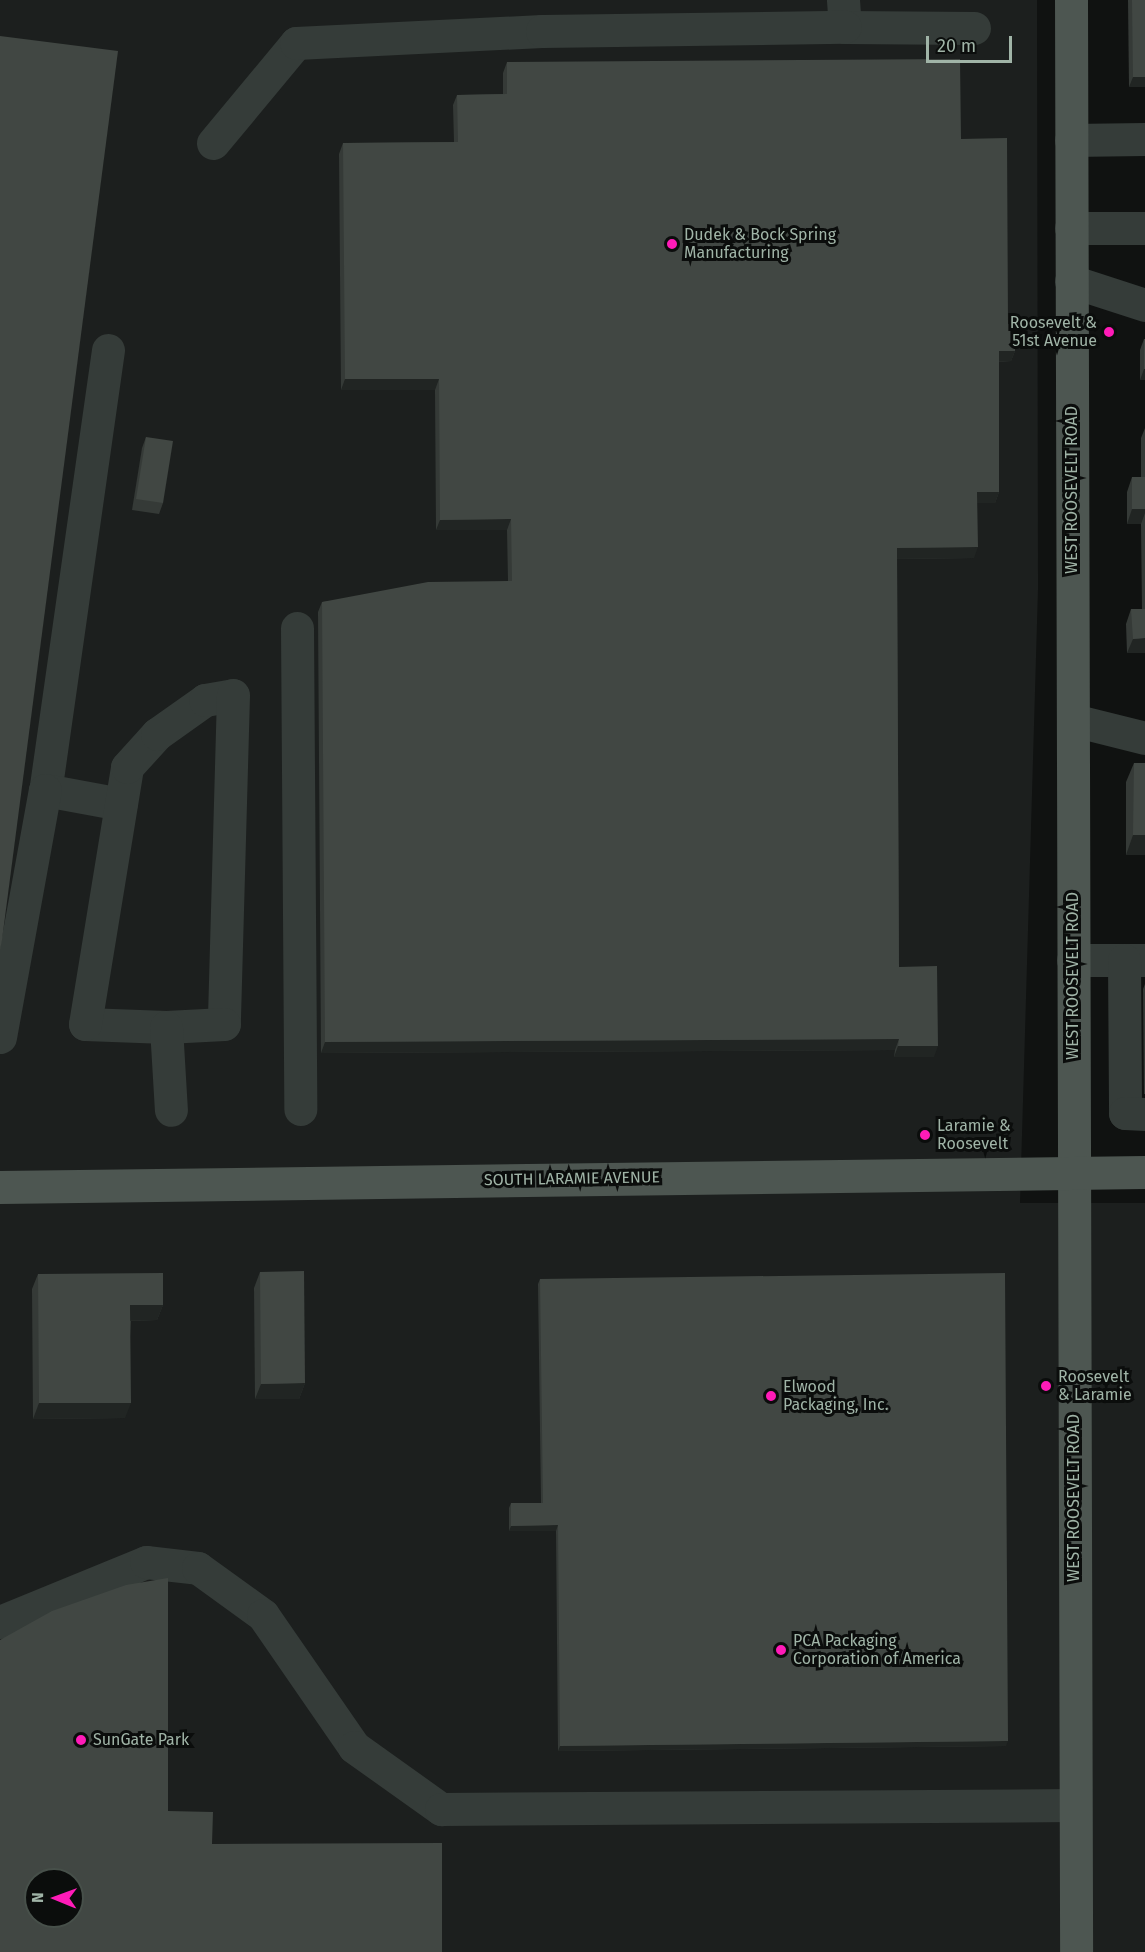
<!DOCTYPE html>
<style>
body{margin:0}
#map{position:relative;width:1145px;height:1952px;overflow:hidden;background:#101211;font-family:"Fira Sans",sans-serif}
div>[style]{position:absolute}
.built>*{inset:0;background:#1c1f1e}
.minor>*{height:33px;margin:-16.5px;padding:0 16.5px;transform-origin:16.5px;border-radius:16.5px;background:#353c39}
.major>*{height:33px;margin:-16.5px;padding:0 16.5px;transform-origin:16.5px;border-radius:16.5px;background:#4d5651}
.wall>*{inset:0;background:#353a37}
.shaded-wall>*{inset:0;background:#212523}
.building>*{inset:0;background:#414743}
.dots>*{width:16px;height:16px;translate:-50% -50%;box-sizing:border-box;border:3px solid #0b0d0c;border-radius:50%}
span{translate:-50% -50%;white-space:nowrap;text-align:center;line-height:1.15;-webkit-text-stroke:6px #0b0d0c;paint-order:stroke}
.poi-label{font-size:16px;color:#a0b4a7}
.left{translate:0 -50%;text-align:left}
.right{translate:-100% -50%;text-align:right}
.street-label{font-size:16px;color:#a0b4a7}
.north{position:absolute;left:24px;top:1868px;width:60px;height:60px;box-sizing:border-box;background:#0b0d0c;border:2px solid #47504a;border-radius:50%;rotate:271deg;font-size:16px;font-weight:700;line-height:24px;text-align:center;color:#a0b4a7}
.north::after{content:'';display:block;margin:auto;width:21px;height:27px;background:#ff1bb8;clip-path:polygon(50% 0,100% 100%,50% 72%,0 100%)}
.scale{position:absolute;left:926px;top:36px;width:86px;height:27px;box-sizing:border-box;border:3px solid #a0b4a7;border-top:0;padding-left:8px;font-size:18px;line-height:21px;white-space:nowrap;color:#a0b4a7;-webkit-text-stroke:4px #0b0d0c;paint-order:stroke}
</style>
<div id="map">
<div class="built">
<i style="clip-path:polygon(evenodd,0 0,1037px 0,1038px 589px,1020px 1203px,1145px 1203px,1145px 1952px,0 1952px,0 0,36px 1880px,72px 1880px,72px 1916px,36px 1916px,36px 1880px)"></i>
</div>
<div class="minor">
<i style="left:843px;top:0;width:27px;rotate:86deg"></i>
<i style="left:845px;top:27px;width:129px;rotate:0.4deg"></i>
<i style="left:1071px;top:140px;width:74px;rotate:-0.8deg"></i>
<i style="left:213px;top:143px;width:130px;rotate:-50.3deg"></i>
<i style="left:296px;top:43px;width:246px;rotate:-2.8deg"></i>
<i style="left:542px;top:31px;width:303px;rotate:-0.8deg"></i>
<i style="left:1071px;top:228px;width:74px"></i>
<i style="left:1071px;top:281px;width:78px;rotate:18deg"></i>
<i style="left:108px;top:350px;width:444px;rotate:98.1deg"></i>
<i style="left:45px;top:790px;width:77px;rotate:10.4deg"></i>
<i style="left:297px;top:628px;width:481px;rotate:89.6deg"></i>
<i style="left:1073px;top:720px;width:74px;rotate:14deg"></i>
<i style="left:1073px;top:960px;width:72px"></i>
<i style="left:1124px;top:960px;width:153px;rotate:89.6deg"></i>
<i style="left:1125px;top:1113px;width:20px;rotate:3deg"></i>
<i style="left:166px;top:1027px;width:81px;rotate:-177.9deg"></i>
<i style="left:85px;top:1024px;width:260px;rotate:-80.7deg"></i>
<i style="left:127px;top:767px;width:45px;rotate:-47.7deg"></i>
<i style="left:157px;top:734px;width:59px;rotate:-35.3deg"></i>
<i style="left:205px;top:700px;width:28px;rotate:-10deg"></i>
<i style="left:233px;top:695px;width:329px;rotate:91.6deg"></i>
<i style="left:224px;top:1024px;width:58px;rotate:177deg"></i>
<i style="left:166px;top:1027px;width:83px;rotate:86.6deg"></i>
<i style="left:0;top:1037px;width:251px;rotate:-79.7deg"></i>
<i style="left:0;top:1622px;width:158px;rotate:-22.3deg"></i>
<i style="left:146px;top:1562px;width:52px;rotate:6.6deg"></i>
<i style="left:198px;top:1568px;width:80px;rotate:35.9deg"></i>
<i style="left:263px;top:1615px;width:160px;rotate:55.4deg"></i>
<i style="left:354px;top:1747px;width:107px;rotate:35.5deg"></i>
<i style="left:441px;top:1809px;width:634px;rotate:-0.36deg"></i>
</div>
<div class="major">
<i style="left:1071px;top:0;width:1952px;rotate:89.85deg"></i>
<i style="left:0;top:1187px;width:1145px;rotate:-0.75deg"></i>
</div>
<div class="wall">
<i style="clip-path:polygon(1128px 0,1145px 0,1145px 87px,1129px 87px)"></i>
<i style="clip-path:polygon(507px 62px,961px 139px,1015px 351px,1011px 361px,999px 362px,999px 492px,995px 503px,977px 503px,974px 558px,897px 559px,899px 967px,934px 1057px,894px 1057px,895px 1050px,321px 1053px,318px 612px,322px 602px,508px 581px,507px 530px,436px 530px,435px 390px,341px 390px,339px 154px,343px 143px,454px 142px,453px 105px,457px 95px,503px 94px,503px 73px)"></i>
<i style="clip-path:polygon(1144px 339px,1145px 380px,1140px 380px,1140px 350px)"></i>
<i style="clip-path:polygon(1145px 428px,1145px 653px,1127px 653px,1126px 624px,1131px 609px,1142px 609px,1141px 524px,1127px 524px,1127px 492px,1132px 477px,1141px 477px,1141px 438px)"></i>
<i style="clip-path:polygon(146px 437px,163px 503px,159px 514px,132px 510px,142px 448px)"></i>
<i style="clip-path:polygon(1134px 763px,1145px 763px,1145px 855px,1126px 855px,1126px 782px)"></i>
<i style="clip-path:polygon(1145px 984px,1145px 1094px,1144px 1094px,1143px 989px)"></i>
<i style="clip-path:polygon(260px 1272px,305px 1383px,299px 1399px,255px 1399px,254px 1288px)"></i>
<i style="clip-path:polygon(38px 1274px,163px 1305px,157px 1320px,131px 1321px,125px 1418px,33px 1419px,32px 1289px)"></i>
<i style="clip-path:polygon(540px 1279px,1006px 1746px,558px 1751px,556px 1531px,509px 1531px,509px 1508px,511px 1503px,541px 1503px,538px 1284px)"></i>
</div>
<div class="shaded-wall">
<i style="clip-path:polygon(1133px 77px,1145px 77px,1145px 87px,1129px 87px)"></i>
<i style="clip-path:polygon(999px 351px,1015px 351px,1011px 361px,995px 362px)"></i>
<i style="clip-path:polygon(1144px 369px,1145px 369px,1145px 380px,1140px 380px)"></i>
<i style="clip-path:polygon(345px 379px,439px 379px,435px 390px,341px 390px)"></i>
<i style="clip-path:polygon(977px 492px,999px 492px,995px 503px,973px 503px)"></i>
<i style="clip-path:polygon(1132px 509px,1145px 509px,1145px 513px,1141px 524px,1127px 524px)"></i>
<i style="clip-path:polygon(511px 519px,507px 530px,436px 530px,440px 520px)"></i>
<i style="clip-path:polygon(978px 547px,974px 558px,893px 559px,897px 548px)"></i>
<i style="clip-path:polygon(1145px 638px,1145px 653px,1127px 653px,1133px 639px)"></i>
<i style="clip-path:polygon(1133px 835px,1145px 835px,1145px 855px,1126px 855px)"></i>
<i style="clip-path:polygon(899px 1039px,895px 1050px,321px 1053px,325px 1042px)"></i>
<i style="clip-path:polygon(898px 1046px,938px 1046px,934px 1057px,894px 1057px)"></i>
<i style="clip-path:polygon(130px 1305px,163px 1305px,157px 1320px,125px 1321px)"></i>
<i style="clip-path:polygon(305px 1383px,299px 1399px,255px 1399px,261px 1384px)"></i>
<i style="clip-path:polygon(39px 1403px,131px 1403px,125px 1418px,33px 1419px)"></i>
<i style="clip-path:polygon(558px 1525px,556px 1531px,509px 1531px,511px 1526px)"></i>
<i style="clip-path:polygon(1008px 1741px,1006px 1746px,558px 1751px,560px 1746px)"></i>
</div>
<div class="building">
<i style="clip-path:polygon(1132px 0,1145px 0,1145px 77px,1133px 77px)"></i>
<i style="clip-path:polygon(0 36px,118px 51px,2px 940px,0 950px)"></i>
<i style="clip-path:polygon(960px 59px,961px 139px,1007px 138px,1008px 324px,1015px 324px,1015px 351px,999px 351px,999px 492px,977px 492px,978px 547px,897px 548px,899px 967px,937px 966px,938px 1046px,898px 1046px,899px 1039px,325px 1042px,322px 602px,428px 582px,512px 581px,511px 519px,440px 520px,439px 379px,345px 379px,343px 143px,458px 142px,457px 95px,507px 94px,507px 62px)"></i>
<i style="clip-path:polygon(1144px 339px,1145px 339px,1145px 369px,1144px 369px)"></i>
<i style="clip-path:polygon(146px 437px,173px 441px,163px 503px,136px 499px)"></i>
<i style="clip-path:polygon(1132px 477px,1145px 477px,1145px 509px,1132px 509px)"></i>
<i style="clip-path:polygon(1131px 609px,1145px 609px,1145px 638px,1133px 639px)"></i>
<i style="clip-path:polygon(1134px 763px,1145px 763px,1145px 835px,1133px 835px)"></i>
<i style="clip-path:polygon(304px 1271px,305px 1383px,261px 1384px,260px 1272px)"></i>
<i style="clip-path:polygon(163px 1273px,163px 1305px,130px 1305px,131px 1403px,39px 1403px,38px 1274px)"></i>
<i style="clip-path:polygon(1005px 1273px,1008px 1741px,560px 1746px,558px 1525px,511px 1526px,511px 1503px,543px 1503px,540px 1279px)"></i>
<i style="clip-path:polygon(evenodd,168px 1578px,168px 1811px,213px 1812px,212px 1844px,442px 1843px,442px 1952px,0 1952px,0 1640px,52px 1611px,126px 1585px,168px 1578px,36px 1880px,72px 1880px,72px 1916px,36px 1916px,36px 1880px)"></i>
</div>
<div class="dots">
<i style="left:672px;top:244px;background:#ff1bb8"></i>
<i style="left:1109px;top:332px;background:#ff1bb8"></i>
<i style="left:925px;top:1135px;background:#ff1bb8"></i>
<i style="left:1046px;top:1386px;background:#ff1bb8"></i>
<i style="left:771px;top:1396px;background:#ff1bb8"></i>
<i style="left:781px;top:1650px;background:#ff1bb8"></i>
<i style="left:81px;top:1740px;background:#ff1bb8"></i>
</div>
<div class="poi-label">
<span class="left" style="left:684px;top:244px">Dudek &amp; Bock Spring<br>Manufacturing</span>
<span class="right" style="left:1097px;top:332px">Roosevelt &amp;<br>51st Avenue</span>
<span class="left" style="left:937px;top:1135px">Laramie &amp;<br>Roosevelt</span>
<span class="left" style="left:1058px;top:1386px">Roosevelt<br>&amp; Laramie</span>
<span class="left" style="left:783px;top:1396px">Elwood<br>Packaging, Inc.</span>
<span class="left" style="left:793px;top:1650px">PCA Packaging<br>Corporation of America</span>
<span class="left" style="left:93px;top:1740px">SunGate Park</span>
</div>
<div class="street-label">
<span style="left:1072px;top:490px;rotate:-90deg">WEST ROOSEVELT ROAD</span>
<span style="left:1073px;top:976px;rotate:-90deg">WEST ROOSEVELT ROAD</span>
<span style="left:572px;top:1179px;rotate:-1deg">SOUTH LARAMIE AVENUE</span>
<span style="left:1074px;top:1498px;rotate:-90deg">WEST ROOSEVELT ROAD</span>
</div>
<div class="north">N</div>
<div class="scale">20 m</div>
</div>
